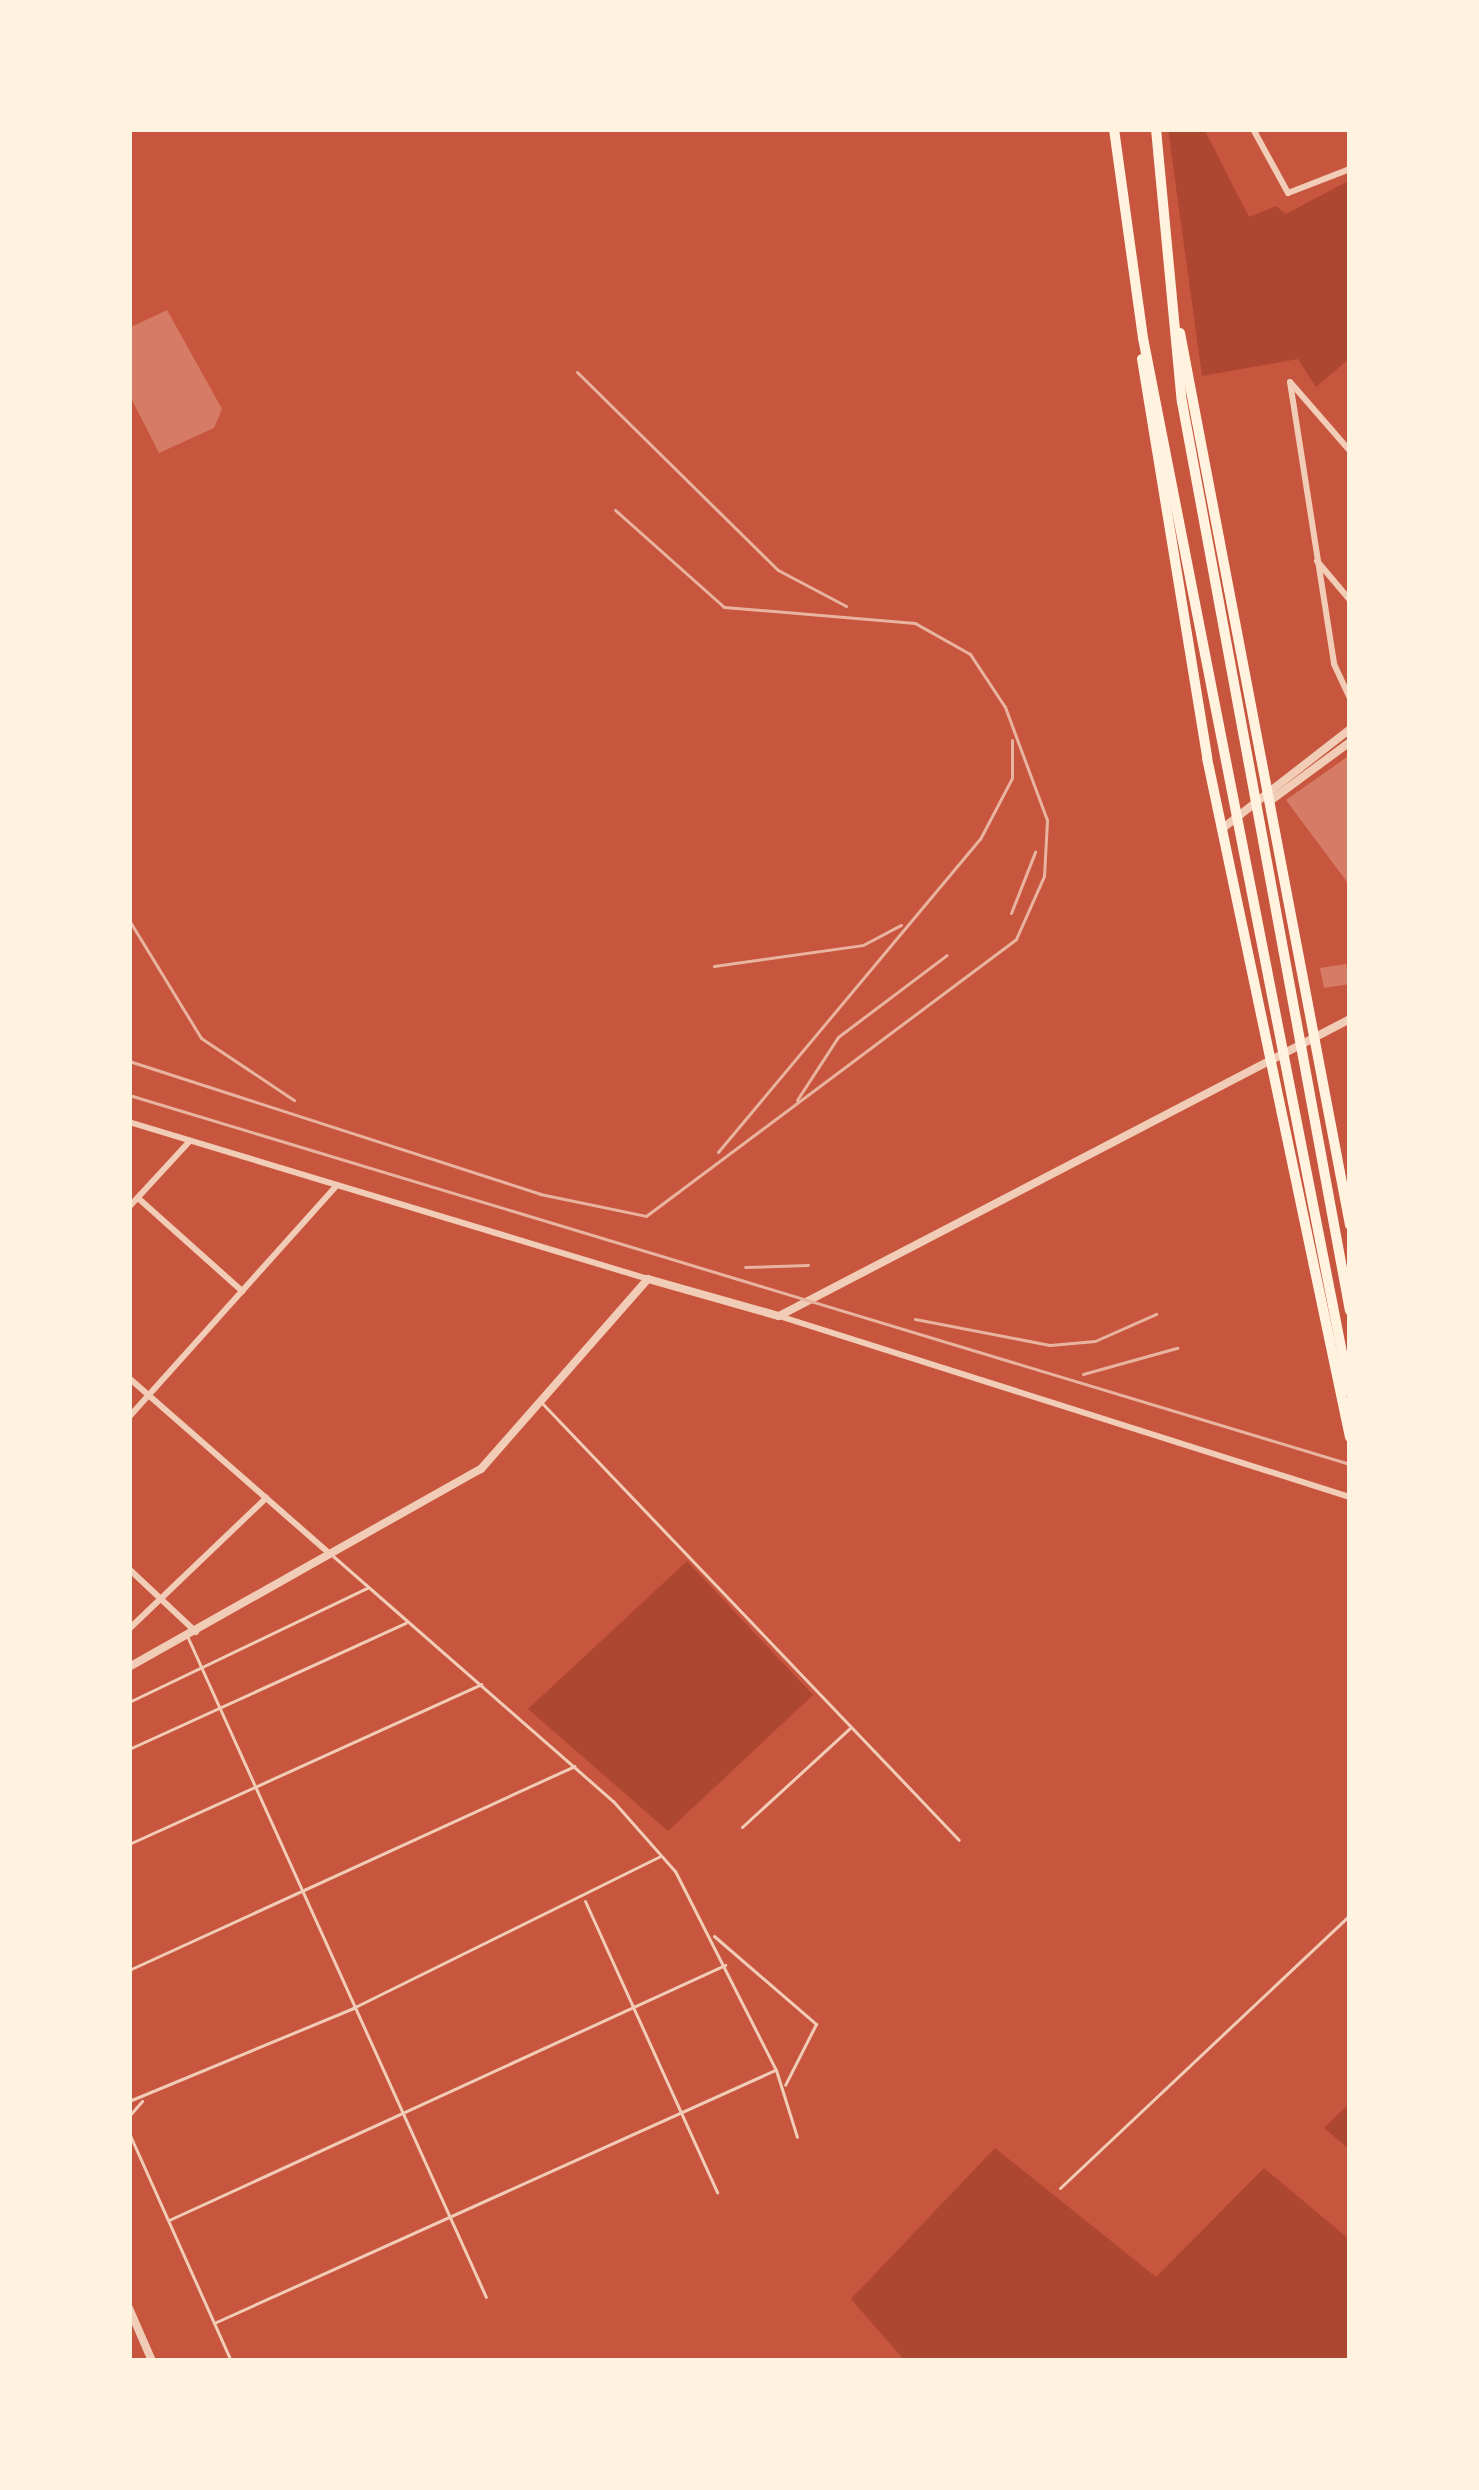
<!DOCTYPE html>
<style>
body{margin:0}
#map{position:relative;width:1479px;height:2490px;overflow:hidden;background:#c8553d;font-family:Spectral,serif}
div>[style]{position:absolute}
.green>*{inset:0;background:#ae4732}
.building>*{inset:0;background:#d67c66}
.service>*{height:3px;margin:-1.5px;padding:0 1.5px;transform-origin:1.5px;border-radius:1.5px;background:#f1ccb7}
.minor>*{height:6px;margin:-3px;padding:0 3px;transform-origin:3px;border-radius:3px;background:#f1ccb7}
.tertiary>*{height:8px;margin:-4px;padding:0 4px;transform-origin:4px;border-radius:4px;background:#f1ccb7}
.trunk>*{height:10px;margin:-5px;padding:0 5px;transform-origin:5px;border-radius:5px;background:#fff3e0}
.rail>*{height:3px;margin:-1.5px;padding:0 1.5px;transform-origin:1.5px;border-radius:1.5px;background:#e9b49f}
span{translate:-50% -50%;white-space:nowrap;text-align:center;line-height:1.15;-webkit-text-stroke:12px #fff3e0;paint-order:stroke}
.frame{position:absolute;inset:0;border:132px solid #fff3e0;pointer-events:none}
</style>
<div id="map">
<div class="green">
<i style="clip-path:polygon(1168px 129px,1204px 129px,1249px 217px,1276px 206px,1286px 214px,1350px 180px,1350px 358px,1316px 387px,1298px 359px,1202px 376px)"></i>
<i style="clip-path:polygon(687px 1561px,813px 1695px,668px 1831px,528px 1709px)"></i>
<i style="clip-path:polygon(1350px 2103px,1350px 2150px,1324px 2128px)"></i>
<i style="clip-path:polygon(995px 2148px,1156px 2277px,1264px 2168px,1350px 2240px,1350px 2361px,905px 2361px,851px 2299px)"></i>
</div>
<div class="building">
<i style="clip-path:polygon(167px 310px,222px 409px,214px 428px,159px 453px,129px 394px,129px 328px)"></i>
<i style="clip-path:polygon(1350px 755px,1350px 886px,1286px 800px)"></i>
<i style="clip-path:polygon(1346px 964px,1350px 984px,1324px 988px,1320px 968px)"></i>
</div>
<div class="service">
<i style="left:541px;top:1402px;width:605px;rotate:46.34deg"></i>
<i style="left:333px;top:1556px;width:372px;rotate:41.2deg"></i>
<i style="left:613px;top:1801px;width:94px;rotate:48.5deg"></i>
<i style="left:675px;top:1871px;width:223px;rotate:63.1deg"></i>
<i style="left:776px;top:2070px;width:70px;rotate:72.6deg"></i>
<i style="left:188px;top:1638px;width:723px;rotate:65.67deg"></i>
<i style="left:129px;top:1702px;width:264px;rotate:-25.6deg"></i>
<i style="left:129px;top:1749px;width:304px;rotate:-24.5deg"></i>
<i style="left:742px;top:1827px;width:147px;rotate:-42.5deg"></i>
<i style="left:129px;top:1844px;width:387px;rotate:-24.4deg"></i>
<i style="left:585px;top:1901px;width:320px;rotate:65.6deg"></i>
<i style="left:714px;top:1936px;width:135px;rotate:40.8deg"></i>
<i style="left:816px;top:2024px;width:68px;rotate:116.9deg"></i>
<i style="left:129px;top:1970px;width:490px;rotate:-24.6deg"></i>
<i style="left:129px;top:2101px;width:243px;rotate:-22.5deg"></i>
<i style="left:353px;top:2008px;width:343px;rotate:-26.3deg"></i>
<i style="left:129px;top:2116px;width:20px;rotate:-49deg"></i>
<i style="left:129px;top:2133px;width:250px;rotate:65.9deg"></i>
<i style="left:1060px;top:2188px;width:398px;rotate:-43.3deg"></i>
<i style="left:169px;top:2220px;width:612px;rotate:-24.64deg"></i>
<i style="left:214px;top:2323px;width:615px;rotate:-24.27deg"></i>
</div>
<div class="minor">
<i style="left:1253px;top:129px;width:73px;rotate:61.3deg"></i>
<i style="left:1288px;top:193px;width:66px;rotate:-21.2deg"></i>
<i style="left:1349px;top:129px;width:3px;rotate:72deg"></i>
<i style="left:1350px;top:451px;width:91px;rotate:-131deg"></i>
<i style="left:1290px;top:382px;width:285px;rotate:81.1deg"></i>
<i style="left:1334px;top:664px;width:38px;rotate:65deg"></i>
<i style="left:1317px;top:561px;width:51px;rotate:49.8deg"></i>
<i style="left:129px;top:1122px;width:542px;rotate:16.83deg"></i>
<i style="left:138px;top:1198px;width:140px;rotate:41.8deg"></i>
<i style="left:129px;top:1207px;width:88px;rotate:-47.3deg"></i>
<i style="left:779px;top:1316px;width:599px;rotate:17.59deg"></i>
<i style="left:129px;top:1378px;width:266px;rotate:41.2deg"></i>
<i style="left:129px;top:1417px;width:310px;rotate:-48.1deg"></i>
<i style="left:129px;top:1569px;width:92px;rotate:43.2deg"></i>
<i style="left:129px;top:1629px;width:190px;rotate:-43.7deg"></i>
</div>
<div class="tertiary">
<i style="left:1270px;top:801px;width:99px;rotate:-36.4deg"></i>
<i style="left:1223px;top:828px;width:161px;rotate:-37.9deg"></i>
<i style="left:129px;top:1667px;width:404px;rotate:-29.4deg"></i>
<i style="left:481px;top:1469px;width:253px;rotate:-48.7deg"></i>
<i style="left:648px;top:1279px;width:136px;rotate:15.8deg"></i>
<i style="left:779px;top:1316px;width:644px;rotate:-27.48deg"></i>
<i style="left:129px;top:2308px;width:58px;rotate:66.5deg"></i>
</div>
<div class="trunk">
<i style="left:1114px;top:129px;width:211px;rotate:82.1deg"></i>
<i style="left:1143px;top:338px;width:1075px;rotate:78.9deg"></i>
<i style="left:1156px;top:129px;width:274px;rotate:84.6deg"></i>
<i style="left:1182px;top:402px;width:924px;rotate:79.53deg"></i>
<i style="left:1180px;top:333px;width:908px;rotate:79.21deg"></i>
<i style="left:1142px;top:359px;width:404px;rotate:80.7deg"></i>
<i style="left:1207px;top:758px;width:694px;rotate:78.11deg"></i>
</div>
<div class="rail">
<i style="left:577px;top:372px;width:282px;rotate:44.6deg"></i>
<i style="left:778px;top:570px;width:77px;rotate:27.9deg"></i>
<i style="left:1011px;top:913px;width:66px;rotate:-68.5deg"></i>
<i style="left:129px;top:920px;width:138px;rotate:58.6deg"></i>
<i style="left:201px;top:1038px;width:112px;rotate:33.7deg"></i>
<i style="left:714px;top:966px;width:150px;rotate:-8deg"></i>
<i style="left:863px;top:945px;width:43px;rotate:-27.8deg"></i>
<i style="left:129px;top:1061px;width:432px;rotate:17.9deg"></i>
<i style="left:540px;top:1194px;width:108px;rotate:11.7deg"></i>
<i style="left:646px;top:1216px;width:462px;rotate:-36.8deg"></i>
<i style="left:1016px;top:939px;width:69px;rotate:-66deg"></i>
<i style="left:1044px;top:876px;width:56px;rotate:-86.9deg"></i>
<i style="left:1047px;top:820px;width:121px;rotate:-110.4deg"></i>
<i style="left:1005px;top:707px;width:64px;rotate:-123.4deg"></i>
<i style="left:970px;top:654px;width:63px;rotate:-150.6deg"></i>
<i style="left:915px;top:623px;width:192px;rotate:-175.2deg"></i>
<i style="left:724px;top:607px;width:146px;rotate:-138.3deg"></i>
<i style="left:129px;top:1095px;width:1276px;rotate:16.82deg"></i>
<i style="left:797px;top:1100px;width:75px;rotate:-56.9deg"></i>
<i style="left:838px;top:1037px;width:136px;rotate:-37deg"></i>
<i style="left:718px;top:1152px;width:408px;rotate:-50.1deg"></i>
<i style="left:980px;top:839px;width:69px;rotate:-62.3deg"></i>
<i style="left:1012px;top:778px;width:38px;rotate:-90deg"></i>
<i style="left:745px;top:1267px;width:63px;rotate:-1.8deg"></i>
<i style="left:915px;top:1319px;width:137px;rotate:10.9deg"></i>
<i style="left:1050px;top:1345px;width:45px;rotate:-5.1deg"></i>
<i style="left:1095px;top:1341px;width:67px;rotate:-23.9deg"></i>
<i style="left:1083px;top:1374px;width:98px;rotate:-15.5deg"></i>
</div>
<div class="frame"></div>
</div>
